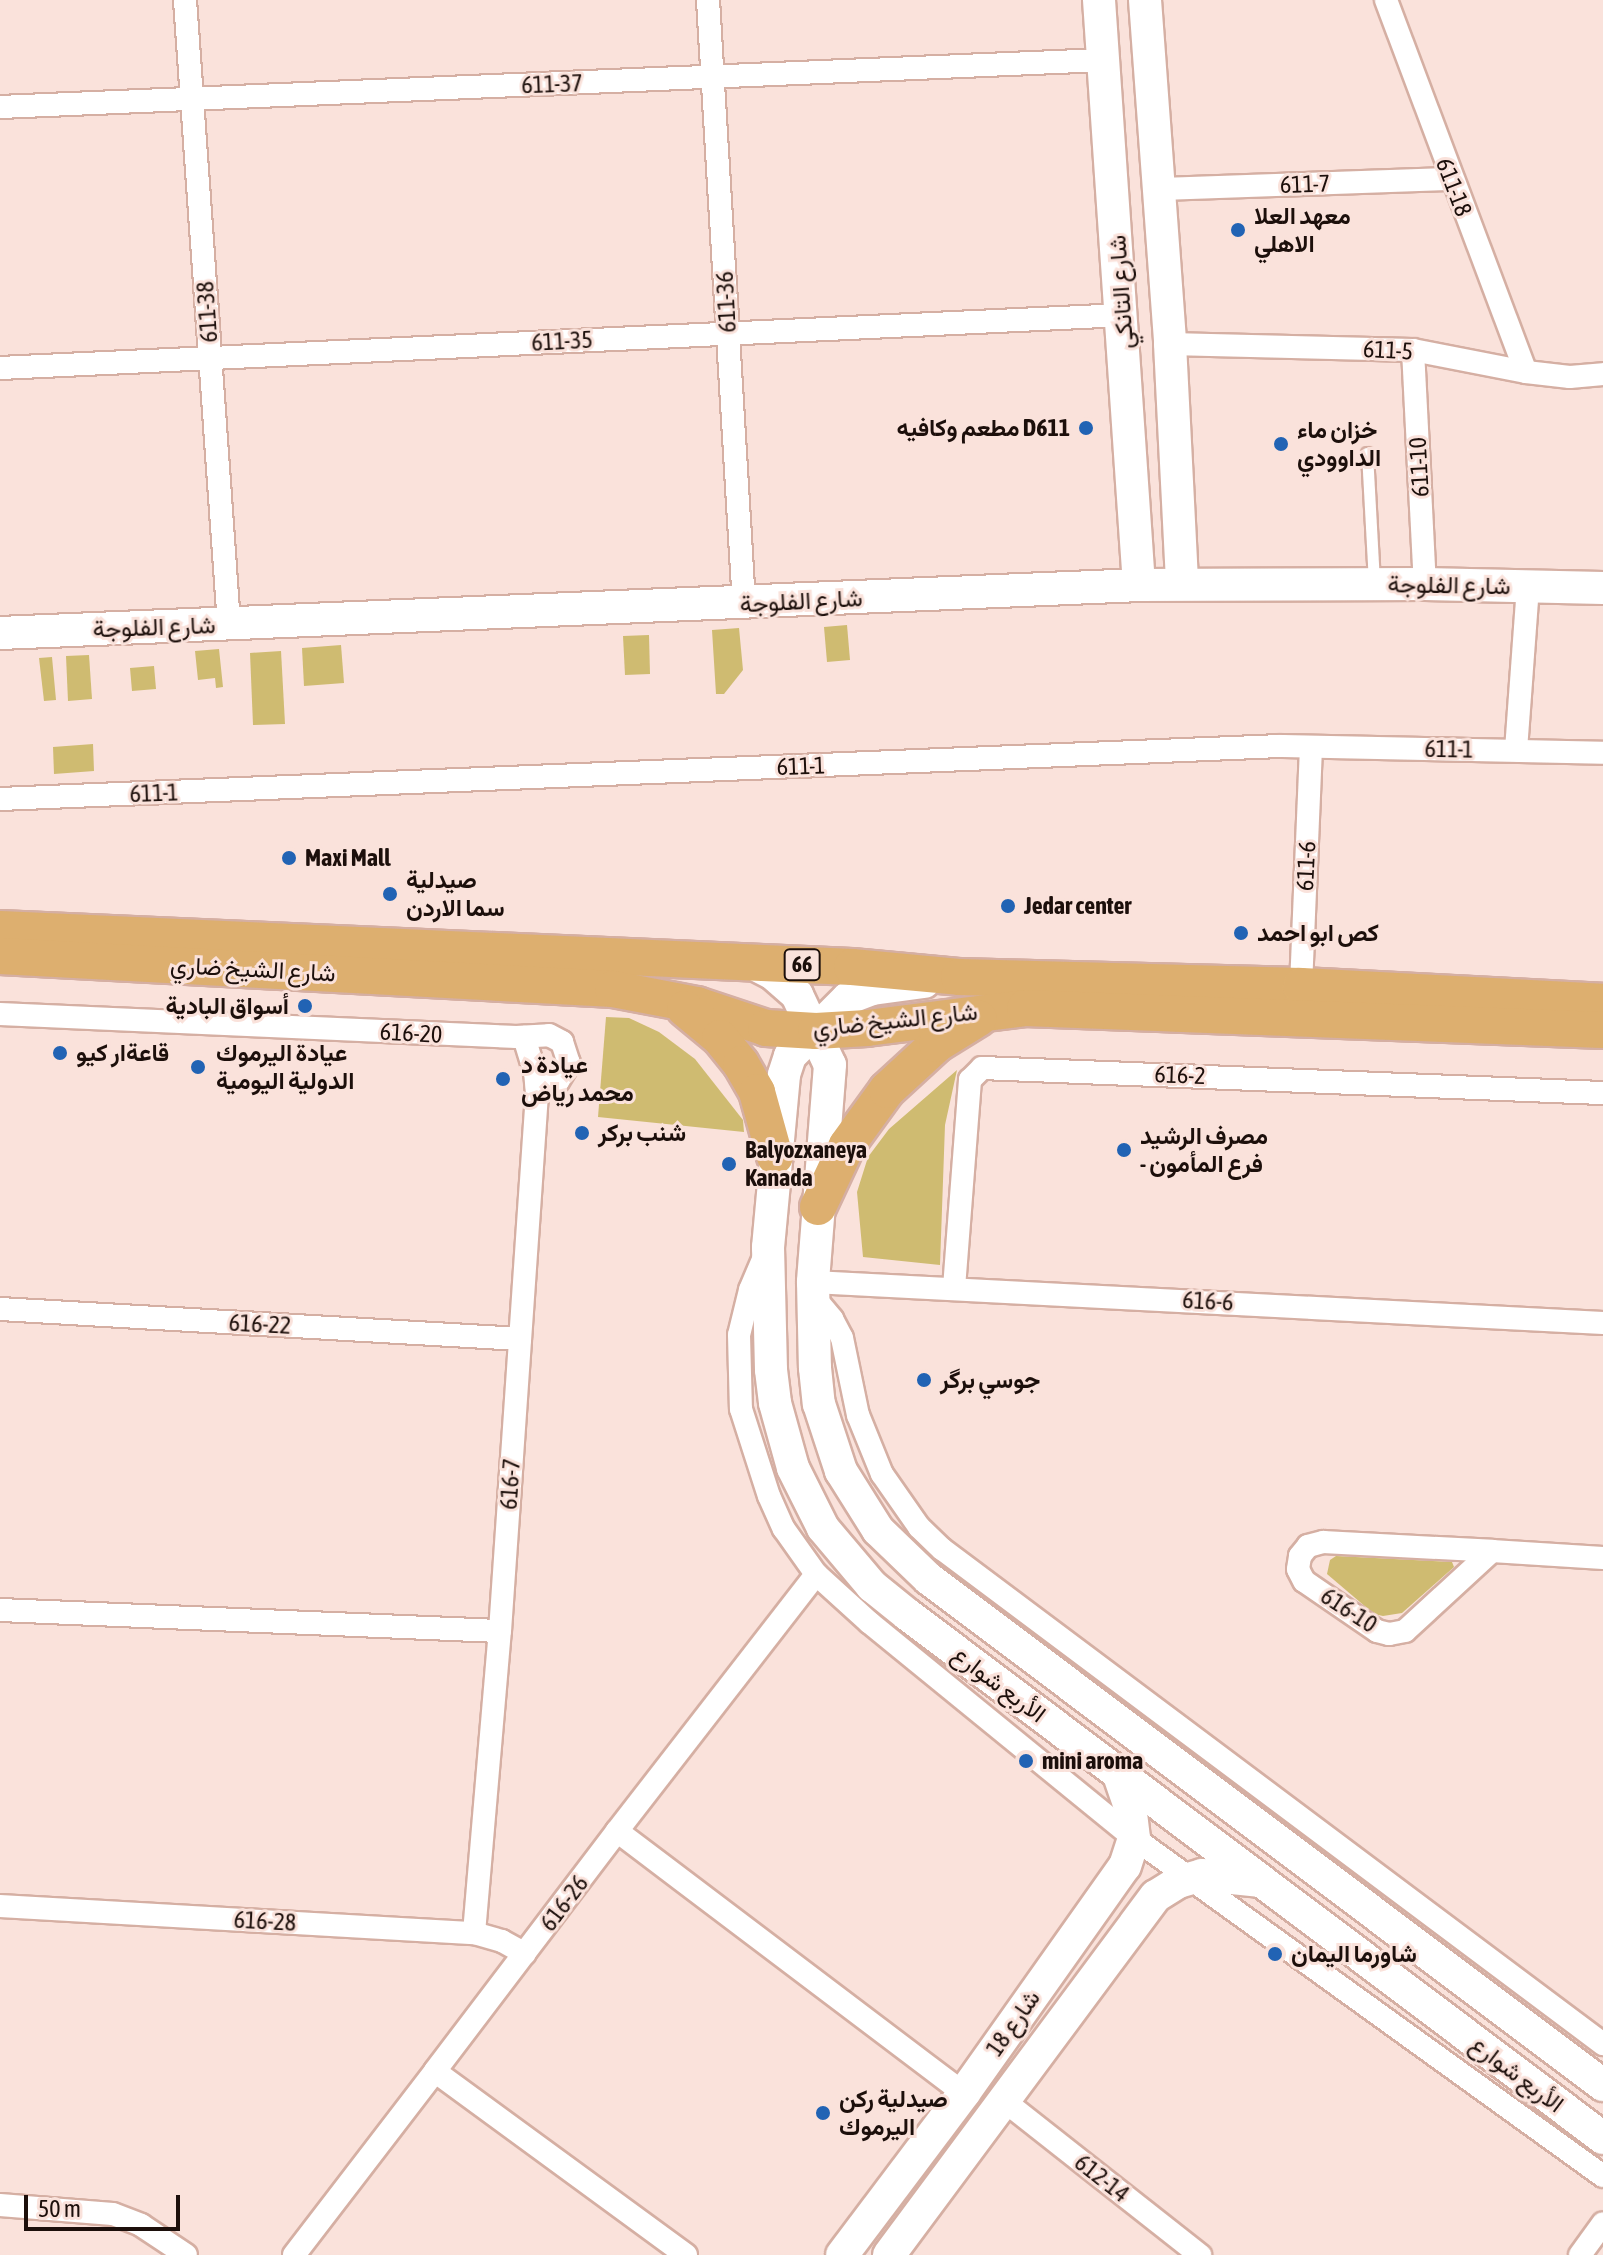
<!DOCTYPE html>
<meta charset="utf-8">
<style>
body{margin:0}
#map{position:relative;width:1603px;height:2255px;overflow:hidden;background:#fae2db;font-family:"Asap Condensed",Vazirmatn,sans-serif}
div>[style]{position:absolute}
.green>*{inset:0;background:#cfbb71}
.roads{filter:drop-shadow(2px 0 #d5afa3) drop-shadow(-2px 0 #d5afa3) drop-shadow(0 2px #d5afa3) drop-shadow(0 -2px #d5afa3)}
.lane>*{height:11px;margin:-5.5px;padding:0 5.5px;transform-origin:5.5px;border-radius:5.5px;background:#fff}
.street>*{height:22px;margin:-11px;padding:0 11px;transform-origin:11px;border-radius:11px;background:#fff}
.secondary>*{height:32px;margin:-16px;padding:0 16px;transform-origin:16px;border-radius:16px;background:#fff}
.primary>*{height:36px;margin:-18px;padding:0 18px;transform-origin:18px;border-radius:18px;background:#ddaf6f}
.dots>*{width:22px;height:22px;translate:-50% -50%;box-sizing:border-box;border:4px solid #fae2db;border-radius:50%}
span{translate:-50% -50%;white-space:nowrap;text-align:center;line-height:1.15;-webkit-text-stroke:6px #fae2db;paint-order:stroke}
.shield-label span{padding:2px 6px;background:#fae2db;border:2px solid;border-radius:6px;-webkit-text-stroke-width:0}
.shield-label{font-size:22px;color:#1c0f0b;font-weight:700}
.street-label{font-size:24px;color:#1c0f0b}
.poi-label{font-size:24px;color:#1c0f0b;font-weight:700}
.left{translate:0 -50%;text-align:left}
.right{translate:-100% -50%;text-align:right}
.scale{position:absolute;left:24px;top:2195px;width:156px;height:36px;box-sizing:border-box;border:4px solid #1c0f0b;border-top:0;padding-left:10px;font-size:24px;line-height:28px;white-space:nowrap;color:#1c0f0b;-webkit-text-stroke:6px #fae2db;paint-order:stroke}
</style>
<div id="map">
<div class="green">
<i style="clip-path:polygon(847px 625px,850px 660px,827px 662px,824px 627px)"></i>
<i style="clip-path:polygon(739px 628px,743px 670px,724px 694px,716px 694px,712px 630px)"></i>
<i style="clip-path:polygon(649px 635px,650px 674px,625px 675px,623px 636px)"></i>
<i style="clip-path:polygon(341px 645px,344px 683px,304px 686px,302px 648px)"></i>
<i style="clip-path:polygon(219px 649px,223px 687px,216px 688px,215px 678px,198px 680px,195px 651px)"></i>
<i style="clip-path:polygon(281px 651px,285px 724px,253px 725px,250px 653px)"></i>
<i style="clip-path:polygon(89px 655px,92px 699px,68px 701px,66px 656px)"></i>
<i style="clip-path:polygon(52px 657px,56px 700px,44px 701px,39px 658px)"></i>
<i style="clip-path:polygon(154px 666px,156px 689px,132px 691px,130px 668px)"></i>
<i style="clip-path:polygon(93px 744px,94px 771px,54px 774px,53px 747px)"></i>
<i style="clip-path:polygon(606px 1017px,629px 1018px,659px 1032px,695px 1059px,743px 1120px,744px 1132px,598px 1117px)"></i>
<i style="clip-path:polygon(957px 1070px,945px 1125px,940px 1265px,863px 1257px,857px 1192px,868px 1157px,889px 1129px)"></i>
<i style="clip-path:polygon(1336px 1556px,1452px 1562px,1454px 1567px,1402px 1613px,1383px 1616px,1374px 1614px,1327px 1574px,1330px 1560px)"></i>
</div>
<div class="roads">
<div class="lane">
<i style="left:1367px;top:453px;width:130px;rotate:86.9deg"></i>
</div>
<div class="street">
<i style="left:185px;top:0;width:626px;rotate:85.97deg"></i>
<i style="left:708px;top:0;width:605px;rotate:86.59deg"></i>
<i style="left:1386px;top:0;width:397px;rotate:69.4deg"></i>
<i style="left:0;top:107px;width:1105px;rotate:-2.44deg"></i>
<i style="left:1158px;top:189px;width:293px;rotate:-2deg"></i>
<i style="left:1170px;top:344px;width:243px;rotate:1.4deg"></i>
<i style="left:1413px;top:350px;width:115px;rotate:11deg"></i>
<i style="left:1526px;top:372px;width:44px;rotate:6.5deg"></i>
<i style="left:1570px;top:377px;width:33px;rotate:-5deg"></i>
<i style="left:1413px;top:350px;width:234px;rotate:87.1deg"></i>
<i style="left:0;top:368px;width:1124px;rotate:-2.7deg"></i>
<i style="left:1516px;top:750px;width:164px;rotate:-85.8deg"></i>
<i style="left:0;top:799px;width:1283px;rotate:-2.37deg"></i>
<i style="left:1282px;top:746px;width:321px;rotate:1.2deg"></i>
<i style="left:1301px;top:986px;width:239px;rotate:-87.6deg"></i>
<i style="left:0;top:1014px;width:517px;rotate:2.55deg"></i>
<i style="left:516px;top:1037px;width:33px;rotate:-3deg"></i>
<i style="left:549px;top:1035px;width:15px;rotate:28deg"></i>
<i style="left:562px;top:1042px;width:22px;rotate:72deg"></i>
<i style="left:569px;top:1063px;width:21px;rotate:121deg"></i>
<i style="left:558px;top:1081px;width:22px;rotate:167deg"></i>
<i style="left:764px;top:1257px;width:36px;rotate:113deg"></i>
<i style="left:750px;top:1290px;width:46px;rotate:103.7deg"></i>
<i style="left:739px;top:1335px;width:74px;rotate:88.5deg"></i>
<i style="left:741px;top:1409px;width:91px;rotate:72.2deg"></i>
<i style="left:769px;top:1496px;width:36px;rotate:66deg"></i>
<i style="left:784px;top:1529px;width:55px;rotate:54.6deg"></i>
<i style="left:816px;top:1574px;width:73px;rotate:42.2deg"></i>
<i style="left:870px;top:1623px;width:340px;rotate:39.2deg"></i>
<i style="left:1134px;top:1838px;width:578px;rotate:35.78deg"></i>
<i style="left:813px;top:1282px;width:791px;rotate:2.97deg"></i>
<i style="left:954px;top:1288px;width:209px;rotate:-85.6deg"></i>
<i style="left:970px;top:1080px;width:17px;rotate:-45deg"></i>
<i style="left:982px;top:1068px;width:622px;rotate:2.31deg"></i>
<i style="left:813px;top:1296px;width:30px;rotate:50deg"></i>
<i style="left:832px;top:1319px;width:21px;rotate:62deg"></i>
<i style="left:842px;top:1338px;width:79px;rotate:78.3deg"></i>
<i style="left:858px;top:1415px;width:64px;rotate:67.9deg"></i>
<i style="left:882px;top:1474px;width:65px;rotate:55.1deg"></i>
<i style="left:919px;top:1527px;width:32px;rotate:44deg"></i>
<i style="left:942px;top:1549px;width:826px;rotate:36.83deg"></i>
<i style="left:0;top:1309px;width:521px;rotate:3.3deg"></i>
<i style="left:1492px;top:1551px;width:118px;rotate:137.4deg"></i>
<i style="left:1405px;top:1631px;width:16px;rotate:169deg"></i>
<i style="left:1389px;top:1634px;width:12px;rotate:-166deg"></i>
<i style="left:1377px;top:1631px;width:88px;rotate:-145.6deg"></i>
<i style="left:1304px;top:1581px;width:13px;rotate:-117deg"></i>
<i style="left:1298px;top:1569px;width:13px;rotate:-81deg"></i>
<i style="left:1300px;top:1556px;width:13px;rotate:-51deg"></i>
<i style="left:1308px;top:1546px;width:16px;rotate:-15deg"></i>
<i style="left:1323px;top:1542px;width:169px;rotate:3deg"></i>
<i style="left:1492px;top:1551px;width:111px;rotate:3.6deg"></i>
<i style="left:0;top:1610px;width:500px;rotate:2.41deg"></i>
<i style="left:617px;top:1831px;width:325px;rotate:-52.2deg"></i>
<i style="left:0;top:1906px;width:475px;rotate:3.3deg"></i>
<i style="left:474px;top:1933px;width:29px;rotate:16deg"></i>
<i style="left:502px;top:1941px;width:26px;rotate:29deg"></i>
<i style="left:474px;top:1933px;width:303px;rotate:-85.1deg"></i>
<i style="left:500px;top:1631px;width:538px;rotate:-86.06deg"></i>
<i style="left:537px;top:1094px;width:21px;rotate:-95deg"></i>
<i style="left:535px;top:1073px;width:38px;rotate:-107deg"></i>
<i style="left:1003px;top:2100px;width:251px;rotate:38.2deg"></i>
<i style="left:0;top:2205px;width:113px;rotate:4.6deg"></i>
<i style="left:113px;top:2214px;width:30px;rotate:21deg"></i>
<i style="left:141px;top:2225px;width:54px;rotate:33.7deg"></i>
<i style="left:294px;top:2255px;width:232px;rotate:-52.5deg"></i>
<i style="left:686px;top:2255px;width:311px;rotate:-143.8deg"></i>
<i style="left:435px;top:2071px;width:301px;rotate:-52.8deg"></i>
<i style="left:617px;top:1831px;width:435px;rotate:37.1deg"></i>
<i style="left:1580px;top:2255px;width:39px;rotate:-54deg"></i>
</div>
<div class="secondary">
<i style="left:1099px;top:0;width:586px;rotate:86.09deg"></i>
<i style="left:1145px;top:0;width:345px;rotate:85.8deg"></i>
<i style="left:1170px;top:344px;width:240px;rotate:87.1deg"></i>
<i style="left:0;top:633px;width:1140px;rotate:-2.41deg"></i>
<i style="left:1139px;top:585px;width:286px;rotate:-0.2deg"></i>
<i style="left:1425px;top:584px;width:178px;rotate:1.3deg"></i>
<i style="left:752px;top:963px;width:22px;rotate:27deg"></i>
<i style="left:772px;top:973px;width:33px;rotate:41deg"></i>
<i style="left:797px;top:995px;width:77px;rotate:64.8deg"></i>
<i style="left:830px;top:1065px;width:218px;rotate:94.5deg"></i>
<i style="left:813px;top:1282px;width:86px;rotate:88.7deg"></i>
<i style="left:815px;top:1368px;width:36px;rotate:84deg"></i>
<i style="left:819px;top:1404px;width:71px;rotate:71.8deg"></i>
<i style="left:841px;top:1471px;width:70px;rotate:57.9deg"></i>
<i style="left:878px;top:1530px;width:71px;rotate:43.9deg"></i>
<i style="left:929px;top:1579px;width:843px;rotate:36.9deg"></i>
<i style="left:924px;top:982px;width:52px;rotate:172.3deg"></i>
<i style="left:872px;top:989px;width:26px;rotate:159deg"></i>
<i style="left:848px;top:998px;width:82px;rotate:135deg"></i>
<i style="left:790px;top:1056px;width:20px;rotate:108deg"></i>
<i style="left:784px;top:1075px;width:173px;rotate:95.3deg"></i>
<i style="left:768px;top:1247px;width:123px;rotate:88.6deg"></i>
<i style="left:771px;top:1370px;width:33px;rotate:83deg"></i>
<i style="left:775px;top:1403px;width:67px;rotate:74.5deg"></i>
<i style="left:793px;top:1468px;width:67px;rotate:63.4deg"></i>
<i style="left:823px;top:1528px;width:76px;rotate:49.8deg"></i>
<i style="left:872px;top:1586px;width:46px;rotate:38.9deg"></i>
<i style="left:908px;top:1615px;width:870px;rotate:36.96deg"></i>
<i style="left:842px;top:2255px;width:203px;rotate:-53deg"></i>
<i style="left:964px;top:2093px;width:278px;rotate:-54.7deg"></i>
<i style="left:1125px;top:1866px;width:29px;rotate:-72deg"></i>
<i style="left:1134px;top:1838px;width:31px;rotate:-97deg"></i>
<i style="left:1130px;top:1807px;width:34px;rotate:-109deg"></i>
<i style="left:889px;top:2255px;width:447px;rotate:-53.4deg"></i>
<i style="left:1156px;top:1896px;width:26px;rotate:-32deg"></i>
<i style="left:1178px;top:1882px;width:25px;rotate:-16deg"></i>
<i style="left:1202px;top:1875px;width:58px;rotate:5.9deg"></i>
</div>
<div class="primary">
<i style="left:0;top:929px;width:853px;rotate:2.55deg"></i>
<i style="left:852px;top:967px;width:107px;rotate:5.3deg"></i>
<i style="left:959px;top:977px;width:342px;rotate:1.5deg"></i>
<i style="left:1301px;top:986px;width:302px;rotate:3deg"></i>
<i style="left:0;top:956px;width:614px;rotate:3.08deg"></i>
<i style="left:613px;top:989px;width:86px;rotate:10.8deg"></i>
<i style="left:697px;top:1005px;width:73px;rotate:18.4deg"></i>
<i style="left:766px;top:1028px;width:50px;rotate:3.4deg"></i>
<i style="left:816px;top:1031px;width:51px;rotate:-3.4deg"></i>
<i style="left:867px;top:1028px;width:159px;rotate:-7.2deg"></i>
<i style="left:1025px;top:1008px;width:578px;rotate:2.18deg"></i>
<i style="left:685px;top:1009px;width:45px;rotate:39.6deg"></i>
<i style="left:720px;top:1038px;width:33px;rotate:51deg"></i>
<i style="left:741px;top:1064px;width:32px;rotate:60deg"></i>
<i style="left:757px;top:1092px;width:67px;rotate:74.5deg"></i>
<i style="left:818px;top:1207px;width:68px;rotate:-64.9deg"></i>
<i style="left:847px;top:1145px;width:68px;rotate:-54deg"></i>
<i style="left:887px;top:1090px;width:68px;rotate:-42.6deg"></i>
<i style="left:937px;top:1044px;width:49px;rotate:-31.8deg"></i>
</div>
</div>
<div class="dots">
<i style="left:1238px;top:230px;background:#2163b4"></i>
<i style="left:1086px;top:428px;background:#2163b4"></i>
<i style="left:1281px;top:444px;background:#2163b4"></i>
<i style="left:289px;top:858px;background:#2163b4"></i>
<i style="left:390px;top:894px;background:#2163b4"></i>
<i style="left:1008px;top:906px;background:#2163b4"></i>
<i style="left:1241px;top:933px;background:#2163b4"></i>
<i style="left:305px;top:1006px;background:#2163b4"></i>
<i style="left:60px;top:1053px;background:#2163b4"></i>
<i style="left:198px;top:1067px;background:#2163b4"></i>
<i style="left:503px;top:1079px;background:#2163b4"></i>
<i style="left:582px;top:1133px;background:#2163b4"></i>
<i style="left:1124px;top:1150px;background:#2163b4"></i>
<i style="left:729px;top:1164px;background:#2163b4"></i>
<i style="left:924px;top:1380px;background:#2163b4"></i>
<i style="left:1026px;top:1761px;background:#2163b4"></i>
<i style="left:1275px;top:1954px;background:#2163b4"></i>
<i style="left:823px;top:2113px;background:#2163b4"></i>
</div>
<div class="shield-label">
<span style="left:802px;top:965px">66</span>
</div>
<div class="street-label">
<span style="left:552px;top:84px;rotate:-2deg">611-37</span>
<span style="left:1305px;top:184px;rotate:-2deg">611-7</span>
<span style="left:1454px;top:187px;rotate:69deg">611-18</span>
<span style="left:1121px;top:292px;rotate:-94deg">شارع التانكي</span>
<span style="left:726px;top:302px;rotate:-93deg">611-36</span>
<span style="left:207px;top:312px;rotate:-94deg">611-38</span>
<span style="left:562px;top:341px;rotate:-3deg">611-35</span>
<span style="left:1388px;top:350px;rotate:3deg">611-5</span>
<span style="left:1419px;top:467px;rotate:-93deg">611-10</span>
<span style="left:1449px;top:585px;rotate:1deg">شارع الفلوجة</span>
<span style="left:801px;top:601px;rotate:-3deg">شارع الفلوجة</span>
<span style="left:154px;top:627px;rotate:-2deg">شارع الفلوجة</span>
<span style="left:1449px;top:749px;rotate:1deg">611-1</span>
<span style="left:801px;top:766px;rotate:-2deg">611-1</span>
<span style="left:154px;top:793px;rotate:-2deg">611-1</span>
<span style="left:1306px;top:866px;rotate:-87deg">611-6</span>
<span style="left:253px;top:969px;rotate:3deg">شارع الشيخ ضاري</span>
<span style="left:895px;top:1020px;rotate:-6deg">شارع الشيخ ضاري</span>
<span style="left:411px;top:1033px;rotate:3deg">616-20</span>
<span style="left:1180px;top:1075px;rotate:2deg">616-2</span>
<span style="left:1208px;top:1301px;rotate:3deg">616-6</span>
<span style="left:260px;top:1324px;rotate:3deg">616-22</span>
<span style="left:510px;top:1484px;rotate:-86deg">616-7</span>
<span style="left:1349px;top:1610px;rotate:33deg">616-10</span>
<span style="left:999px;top:1684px;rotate:37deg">الأربع شوارع</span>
<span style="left:564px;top:1903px;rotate:-53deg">616-26</span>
<span style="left:265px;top:1921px;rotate:3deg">616-28</span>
<span style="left:1013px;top:2023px;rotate:-55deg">شارع 18</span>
<span style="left:1517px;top:2074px;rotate:37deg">الأربع شوارع</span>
<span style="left:1102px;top:2178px;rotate:38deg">612-14</span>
</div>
<div class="poi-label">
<span class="left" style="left:1254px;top:230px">معهد العلا<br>الاهلي</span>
<span class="right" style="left:1070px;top:428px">مطعم وكافيه D611</span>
<span class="left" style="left:1297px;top:444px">خزان ماء<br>الداوودي</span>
<span class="left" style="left:305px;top:858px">Maxi Mall</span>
<span class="left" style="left:406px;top:894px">صيدلية<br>سما الاردن</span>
<span class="left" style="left:1024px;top:906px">Jedar center</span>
<span class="left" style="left:1257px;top:933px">كص ابو احمد</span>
<span class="right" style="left:289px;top:1006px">أسواق البادية</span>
<span class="left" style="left:76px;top:1053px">قاعةار كيو</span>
<span class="left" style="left:216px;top:1067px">عيادة اليرموك<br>الدولية اليومية</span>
<span class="left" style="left:521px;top:1079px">عيادة د<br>محمد رياض</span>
<span class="left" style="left:598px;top:1133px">شنب بركر</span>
<span class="left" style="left:1140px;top:1150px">مصرف الرشيد<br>- فرع المأمون</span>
<span class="left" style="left:745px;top:1164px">Balyozxaneya<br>Kanada</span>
<span class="left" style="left:940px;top:1380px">جوسي برگر</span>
<span class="left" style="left:1042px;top:1761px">mini aroma</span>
<span class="left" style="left:1291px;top:1954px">شاورما اليمان</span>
<span class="left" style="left:839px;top:2113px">صيدلية ركن<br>اليرموك</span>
</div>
<div class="scale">50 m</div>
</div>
